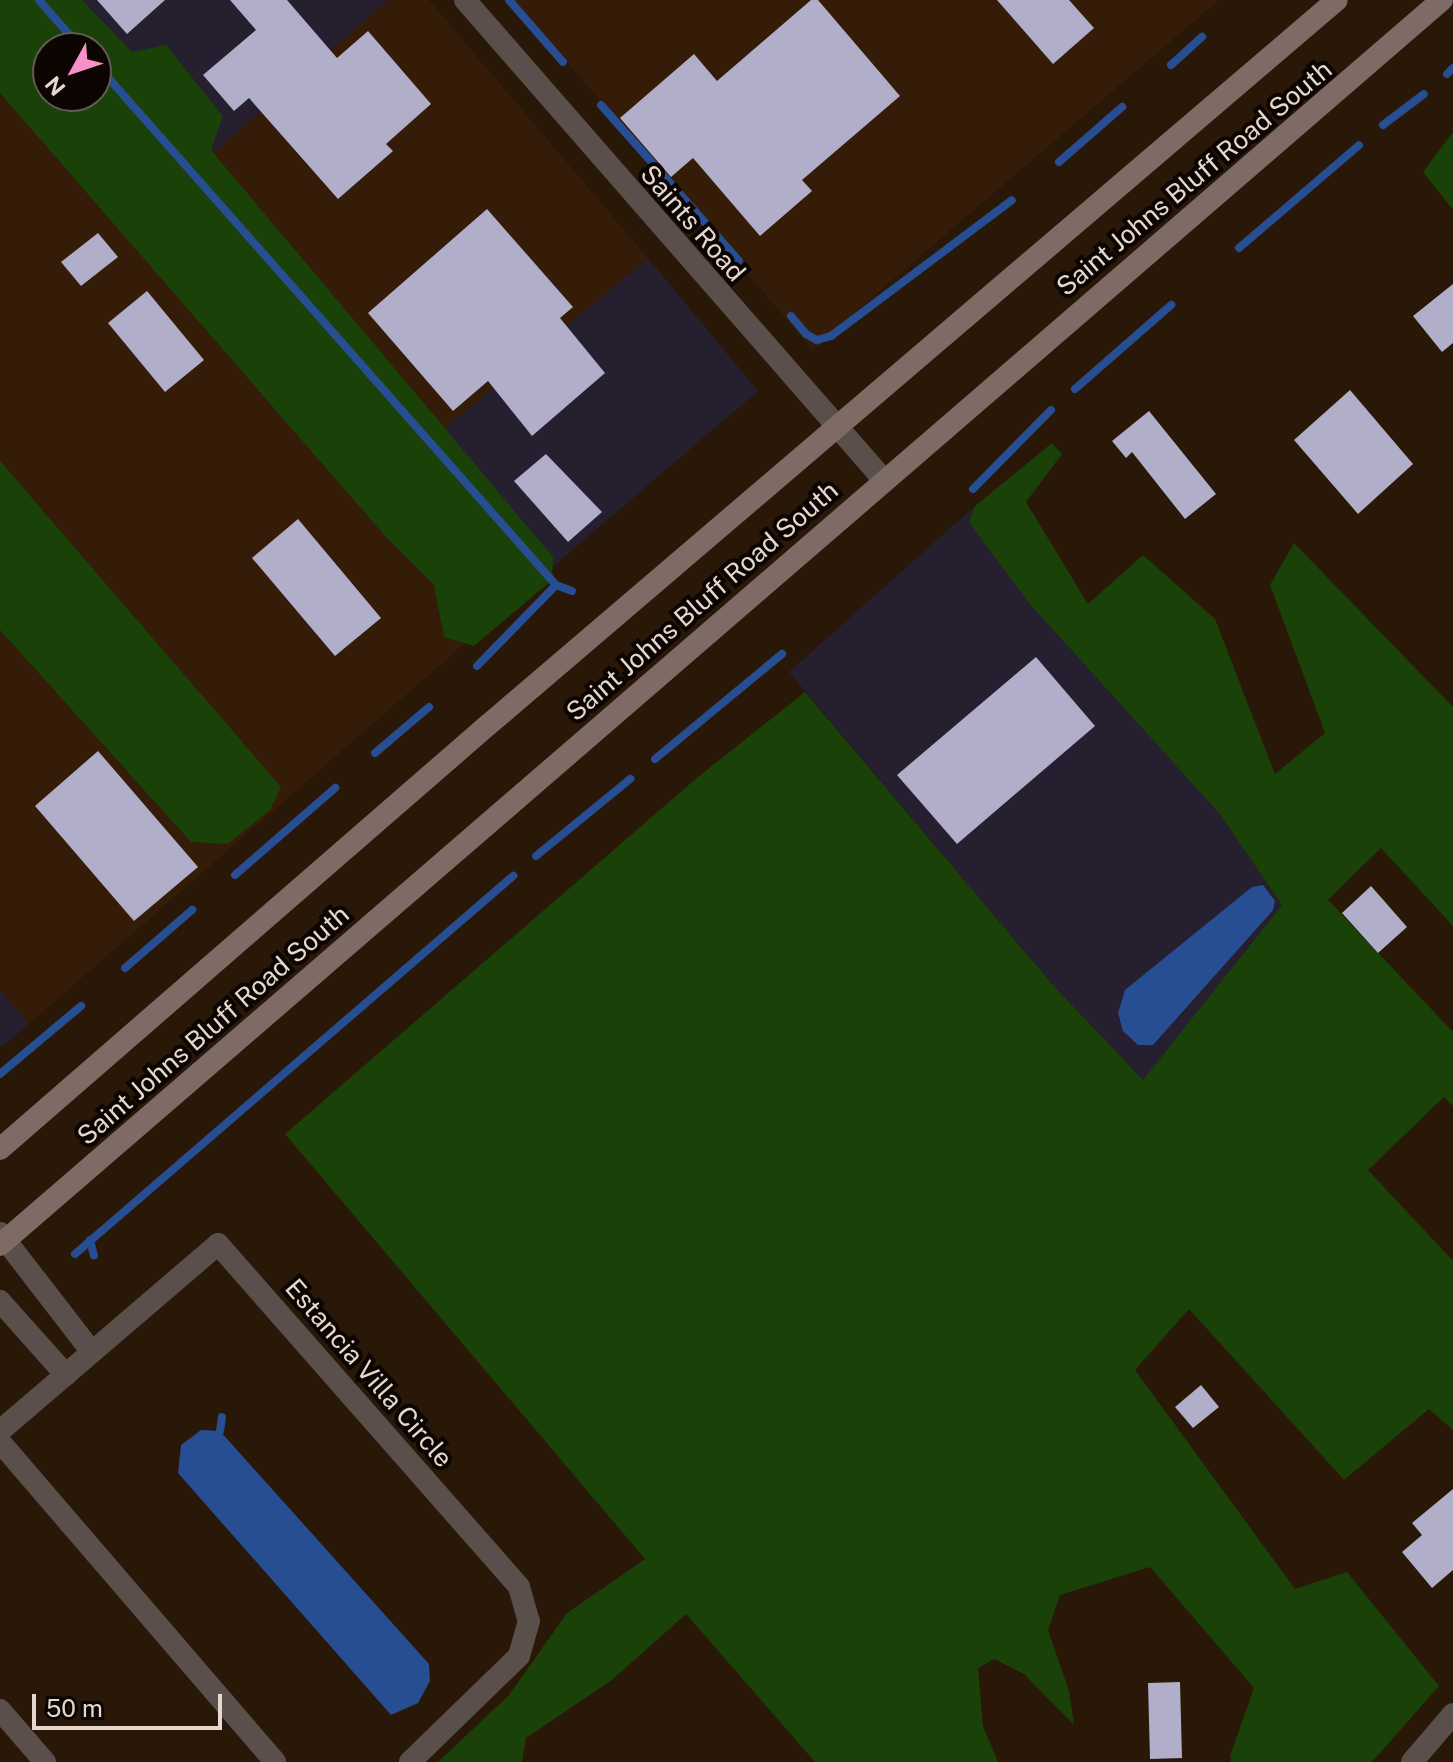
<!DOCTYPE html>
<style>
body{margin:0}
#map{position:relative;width:1453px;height:1762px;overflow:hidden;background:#291708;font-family:"Public Sans",sans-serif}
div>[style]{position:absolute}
.commercial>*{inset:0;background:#261f2f}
.built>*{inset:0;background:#341c08}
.green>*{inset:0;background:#1a4107}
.water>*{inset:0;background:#274e92}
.stream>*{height:8px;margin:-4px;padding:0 4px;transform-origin:4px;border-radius:4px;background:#274e92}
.building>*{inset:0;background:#b0aec9}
.minor>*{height:22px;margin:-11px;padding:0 11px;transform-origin:11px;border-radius:11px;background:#5a4f4a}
.tertiary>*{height:22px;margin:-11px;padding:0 11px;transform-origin:11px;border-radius:11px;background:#5a4f4a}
.secondary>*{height:22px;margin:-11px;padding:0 11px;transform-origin:11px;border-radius:11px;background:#7e6b65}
span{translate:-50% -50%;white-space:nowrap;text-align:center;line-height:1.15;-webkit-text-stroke:8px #0c0502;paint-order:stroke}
.street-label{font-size:26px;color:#e5d8cf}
.north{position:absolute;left:32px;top:32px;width:80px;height:80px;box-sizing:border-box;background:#0c0502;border:2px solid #635954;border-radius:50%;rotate:230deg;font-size:22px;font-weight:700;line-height:32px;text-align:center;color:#e5d8cf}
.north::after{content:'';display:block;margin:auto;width:28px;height:36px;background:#f98fc8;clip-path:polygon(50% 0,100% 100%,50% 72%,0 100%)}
.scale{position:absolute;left:32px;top:1694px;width:190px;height:36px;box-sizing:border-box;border:4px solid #e5d8cf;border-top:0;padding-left:10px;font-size:24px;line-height:28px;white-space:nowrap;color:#e5d8cf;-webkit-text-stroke:6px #0c0502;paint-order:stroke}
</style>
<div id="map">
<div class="commercial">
<i style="clip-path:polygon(61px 0,388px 0,200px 165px)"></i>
<i style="clip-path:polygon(648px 258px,758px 391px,549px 570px,437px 435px)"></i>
<i style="clip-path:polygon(975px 506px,969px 522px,1219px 813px,1282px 905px,1143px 1080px,1052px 984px,789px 672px)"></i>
<i style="clip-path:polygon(0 990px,29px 1024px,0 1048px)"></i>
</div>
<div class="built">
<i style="clip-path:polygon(evenodd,0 0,61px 0,200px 165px,388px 0,429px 0,648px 258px,437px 435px,549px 570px,29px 1024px,0 990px,0 0,48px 48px,96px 48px,96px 96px,48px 96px,48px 48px)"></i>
<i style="clip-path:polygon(514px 0,1219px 0,812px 349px)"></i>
</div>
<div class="green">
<i style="clip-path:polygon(evenodd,0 0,82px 0,132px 52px,166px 45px,223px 116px,211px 150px,553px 557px,552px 580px,474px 646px,444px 637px,434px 585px,386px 537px,0 93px,0 0,48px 48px,96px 48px,96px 96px,48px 96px,48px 48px)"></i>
<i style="clip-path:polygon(1453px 132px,1453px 210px,1423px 172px)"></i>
<i style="clip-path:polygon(1052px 443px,1062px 454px,1026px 502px,1088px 604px,1143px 555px,1215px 619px,1275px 774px,1325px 733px,1270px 585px,1294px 543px,1453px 707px,1453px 926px,1381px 848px,1328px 900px,1453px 1032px,1453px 1106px,1444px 1097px,1368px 1170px,1453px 1261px,1453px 1430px,1429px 1409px,1344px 1480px,1189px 1309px,1135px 1370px,1295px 1589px,1347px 1572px,1439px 1686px,1372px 1762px,1231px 1762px,1230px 1756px,1254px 1688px,1150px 1567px,1060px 1595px,1048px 1630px,1069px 1691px,1074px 1725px,1024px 1674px,994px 1659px,978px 1668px,983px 1726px,998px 1762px,815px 1762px,686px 1614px,612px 1680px,526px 1738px,522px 1762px,438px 1762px,509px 1695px,567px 1613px,645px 1559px,285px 1134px,698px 777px,805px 692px,1052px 984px,1143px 1080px,1282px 905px,1219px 813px,1029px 603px,969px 522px,975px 506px)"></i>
<i style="clip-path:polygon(0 461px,281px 787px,270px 810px,228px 844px,191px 842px,0 630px)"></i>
</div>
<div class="water">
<i style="clip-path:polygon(1263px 885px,1275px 901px,1273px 910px,1153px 1045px,1138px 1045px,1123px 1031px,1118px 1013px,1125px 990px,1252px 887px)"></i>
<i style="clip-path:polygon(201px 1430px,220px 1431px,429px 1664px,430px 1681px,418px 1703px,391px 1715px,178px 1473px,181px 1445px)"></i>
</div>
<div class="stream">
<i style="left:39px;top:0;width:64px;rotate:48.8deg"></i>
<i style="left:509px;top:0;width:82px;rotate:48.9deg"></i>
<i style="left:96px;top:64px;width:695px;rotate:48.56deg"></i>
<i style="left:1171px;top:65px;width:42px;rotate:-42.1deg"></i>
<i style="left:1447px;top:74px;width:8px;rotate:-45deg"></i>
<i style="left:601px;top:105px;width:208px;rotate:48.5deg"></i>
<i style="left:1383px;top:125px;width:51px;rotate:-37.1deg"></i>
<i style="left:1059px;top:162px;width:84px;rotate:-41.1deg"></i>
<i style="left:1239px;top:248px;width:158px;rotate:-40.6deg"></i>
<i style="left:791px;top:316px;width:23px;rotate:50deg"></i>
<i style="left:806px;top:334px;width:13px;rotate:29deg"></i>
<i style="left:817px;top:340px;width:15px;rotate:-16deg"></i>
<i style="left:831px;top:336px;width:226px;rotate:-36.9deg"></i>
<i style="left:1075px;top:389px;width:128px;rotate:-41.2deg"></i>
<i style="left:973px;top:489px;width:111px;rotate:-45.4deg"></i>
<i style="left:477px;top:666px;width:113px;rotate:-45.7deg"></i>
<i style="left:556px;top:585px;width:17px;rotate:21deg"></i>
<i style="left:375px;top:753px;width:71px;rotate:-40.4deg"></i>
<i style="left:655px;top:759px;width:165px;rotate:-39.6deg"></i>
<i style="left:536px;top:856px;width:122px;rotate:-39.3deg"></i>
<i style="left:235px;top:875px;width:133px;rotate:-41deg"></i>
<i style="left:125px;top:968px;width:89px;rotate:-40.9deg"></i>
<i style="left:0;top:1074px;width:106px;rotate:-40deg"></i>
<i style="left:90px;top:1240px;width:16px;rotate:76deg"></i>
<i style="left:75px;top:1254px;width:579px;rotate:-40.79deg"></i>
<i style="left:220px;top:1431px;width:14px;rotate:-82deg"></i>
</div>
<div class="building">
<i style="clip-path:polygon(97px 0,165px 0,127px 34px)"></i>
<i style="clip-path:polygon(230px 0,287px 0,337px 58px,368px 31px,431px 104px,386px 144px,393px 151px,338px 199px,249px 98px,234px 111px,203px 75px,256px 30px)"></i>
<i style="clip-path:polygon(811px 0,818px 0,900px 96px,802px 180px,812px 191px,760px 236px,693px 158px,671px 177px,620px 118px,694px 54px,717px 81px)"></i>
<i style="clip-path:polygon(997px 0,1069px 0,1094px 28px,1053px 64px)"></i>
<i style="clip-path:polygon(487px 209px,573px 307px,560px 318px,605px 373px,532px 436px,488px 381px,453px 411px,368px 313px)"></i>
<i style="clip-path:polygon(98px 233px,118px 257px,81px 286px,61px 262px)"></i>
<i style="clip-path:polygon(1453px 284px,1453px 343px,1442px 352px,1413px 316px)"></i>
<i style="clip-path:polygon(147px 291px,204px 360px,165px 392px,108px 323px)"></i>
<i style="clip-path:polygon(1350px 390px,1413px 464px,1358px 514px,1294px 440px)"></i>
<i style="clip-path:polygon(1149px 411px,1216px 494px,1185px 519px,1132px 452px,1126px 458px,1112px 441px)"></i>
<i style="clip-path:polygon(546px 454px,602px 512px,568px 542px,514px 481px)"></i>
<i style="clip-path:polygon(298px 519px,381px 618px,335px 656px,252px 558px)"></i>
<i style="clip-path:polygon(1036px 657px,1095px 726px,957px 844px,897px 775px)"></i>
<i style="clip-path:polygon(98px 751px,198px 867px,134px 921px,35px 806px)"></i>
<i style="clip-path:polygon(1371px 886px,1407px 927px,1378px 953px,1342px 913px)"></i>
<i style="clip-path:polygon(1201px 1385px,1219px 1407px,1193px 1428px,1175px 1407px)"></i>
<i style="clip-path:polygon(1453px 1489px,1453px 1570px,1432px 1588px,1402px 1552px,1422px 1535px,1412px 1523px)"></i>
<i style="clip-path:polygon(1180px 1682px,1182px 1758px,1150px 1759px,1148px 1683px)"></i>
</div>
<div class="minor">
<i style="left:0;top:1233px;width:150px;rotate:52.3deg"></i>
<i style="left:0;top:1301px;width:99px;rotate:48.3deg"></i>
<i style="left:0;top:1431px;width:287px;rotate:-40.6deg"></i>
<i style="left:218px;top:1244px;width:456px;rotate:48.7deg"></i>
<i style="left:519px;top:1587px;width:35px;rotate:74deg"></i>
<i style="left:529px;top:1621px;width:36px;rotate:106deg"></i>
<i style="left:519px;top:1656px;width:152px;rotate:135.8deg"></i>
<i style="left:0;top:1442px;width:422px;rotate:49.3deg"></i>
<i style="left:0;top:1710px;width:69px;rotate:49.1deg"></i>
</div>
<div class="tertiary">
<i style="left:465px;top:0;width:636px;rotate:48.89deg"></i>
<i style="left:1412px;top:1762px;width:63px;rotate:-49.5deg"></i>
</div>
<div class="secondary">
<i style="left:0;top:1149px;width:646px;rotate:-40.99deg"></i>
<i style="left:488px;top:725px;width:1116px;rotate:-40.5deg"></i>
<i style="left:0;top:1245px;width:1905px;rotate:-40.81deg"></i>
</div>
<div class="street-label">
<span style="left:1194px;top:178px;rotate:-40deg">Saint Johns Bluff Road South</span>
<span style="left:693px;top:223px;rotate:49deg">Saints Road</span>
<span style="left:702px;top:601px;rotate:-41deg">Saint Johns Bluff Road South</span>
<span style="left:213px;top:1025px;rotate:-41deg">Saint Johns Bluff Road South</span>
<span style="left:369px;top:1373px;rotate:49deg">Estancia Villa Circle</span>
</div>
<div class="north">N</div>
<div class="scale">50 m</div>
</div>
